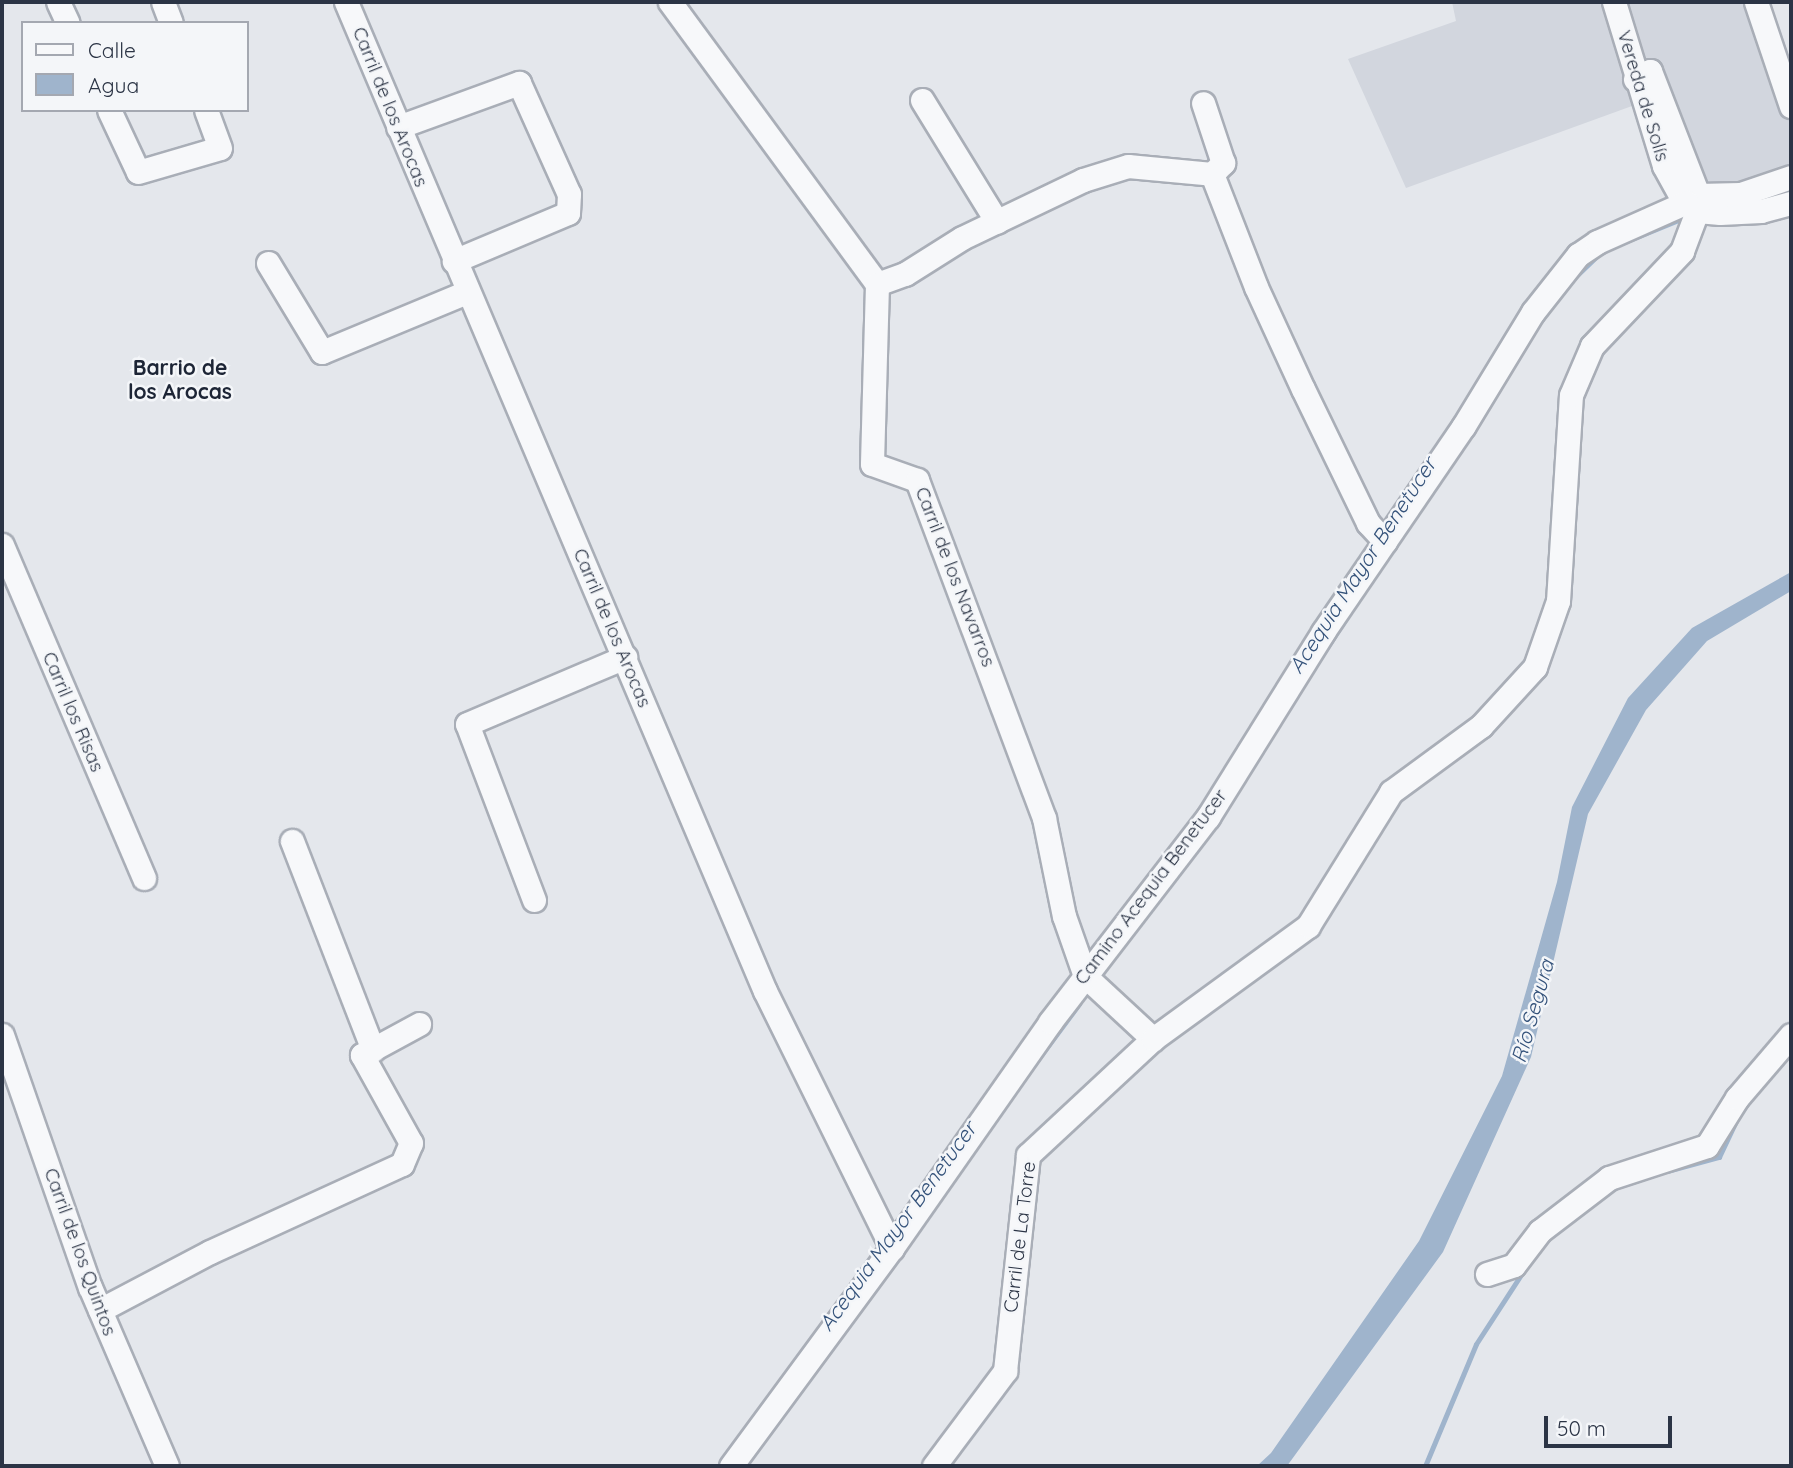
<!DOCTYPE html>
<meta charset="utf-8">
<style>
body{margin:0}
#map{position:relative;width:1793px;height:1468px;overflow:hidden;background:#e4e7ec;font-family:Quicksand,sans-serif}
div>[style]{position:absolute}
.built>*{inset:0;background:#d2d6de}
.water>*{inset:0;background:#9fb4cc}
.stream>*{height:5px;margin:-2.5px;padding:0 2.5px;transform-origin:2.5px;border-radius:2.5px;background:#9fb4cc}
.roads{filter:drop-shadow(2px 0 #a9aeb7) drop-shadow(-2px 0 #a9aeb7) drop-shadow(0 2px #a9aeb7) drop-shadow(0 -2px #a9aeb7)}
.minor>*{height:23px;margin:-11.5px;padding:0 11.5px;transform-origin:11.5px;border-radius:11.5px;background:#f7f8fa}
span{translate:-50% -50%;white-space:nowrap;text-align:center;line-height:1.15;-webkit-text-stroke:5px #f4f6f9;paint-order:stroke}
.street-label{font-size:19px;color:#2b3445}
.neighbourhood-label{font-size:21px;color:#1d2536;font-weight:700}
.water-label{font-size:21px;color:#34527a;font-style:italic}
.frame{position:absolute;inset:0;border:4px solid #2b3445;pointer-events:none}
.legend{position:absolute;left:21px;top:21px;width:228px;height:91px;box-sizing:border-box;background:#f4f6f9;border:2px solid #a4a8b1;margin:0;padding:9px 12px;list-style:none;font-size:21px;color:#2b3445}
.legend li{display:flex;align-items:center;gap:14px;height:35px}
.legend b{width:35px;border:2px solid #a4a8b1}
.scale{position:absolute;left:1544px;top:1416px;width:128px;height:32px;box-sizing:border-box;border:4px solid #2b3445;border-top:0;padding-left:9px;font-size:21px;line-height:24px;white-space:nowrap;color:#2b3445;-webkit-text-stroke:5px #f4f6f9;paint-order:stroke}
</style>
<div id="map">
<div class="built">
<i style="clip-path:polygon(1452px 2px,1759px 2px,1791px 102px,1791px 200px,1720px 213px,1643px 102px,1406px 188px,1348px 59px,1456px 21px)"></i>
</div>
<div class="water">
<i style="clip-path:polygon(1791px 572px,1791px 591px,1707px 641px,1646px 710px,1588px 814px,1531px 1057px,1443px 1252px,1287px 1466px,1257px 1466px,1271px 1453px,1419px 1241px,1502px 1076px,1557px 882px,1572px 807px,1628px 698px,1692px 628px)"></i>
</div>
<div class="stream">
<i style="left:1767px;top:197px;width:25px;rotate:-14deg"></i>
<i style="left:1622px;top:243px;width:61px;rotate:-22.3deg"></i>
<i style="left:1572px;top:280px;width:39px;rotate:-44deg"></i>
<i style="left:1316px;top:664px;width:56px;rotate:-56.6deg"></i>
<i style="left:1019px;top:1085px;width:101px;rotate:-53.5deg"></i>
<i style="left:1667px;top:1171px;width:54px;rotate:-15.1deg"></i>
<i style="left:1719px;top:1157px;width:42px;rotate:-64.7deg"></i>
<i style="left:1425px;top:1466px;width:132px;rotate:-67.3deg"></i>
<i style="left:1476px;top:1344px;width:88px;rotate:-57deg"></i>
</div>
<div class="roads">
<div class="minor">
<i style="left:58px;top:2px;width:23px;rotate:65deg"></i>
<i style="left:163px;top:2px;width:22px;rotate:69deg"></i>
<i style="left:346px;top:2px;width:1074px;rotate:67.04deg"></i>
<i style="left:765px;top:991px;width:287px;rotate:63.7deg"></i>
<i style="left:670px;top:2px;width:350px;rotate:53.7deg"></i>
<i style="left:877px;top:284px;width:180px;rotate:91.6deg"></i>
<i style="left:872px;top:464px;width:48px;rotate:19.6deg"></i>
<i style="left:917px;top:480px;width:361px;rotate:69.4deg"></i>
<i style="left:1044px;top:818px;width:100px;rotate:78.5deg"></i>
<i style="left:1064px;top:916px;width:64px;rotate:70.7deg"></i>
<i style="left:1085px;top:976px;width:93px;rotate:42.8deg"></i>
<i style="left:1614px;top:2px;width:171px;rotate:73deg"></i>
<i style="left:1664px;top:166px;width:35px;rotate:61deg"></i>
<i style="left:1681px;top:197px;width:21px;rotate:41deg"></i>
<i style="left:1697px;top:211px;width:23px;rotate:5deg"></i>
<i style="left:1720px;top:213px;width:41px;rotate:-2.8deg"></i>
<i style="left:1761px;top:211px;width:31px;rotate:-15deg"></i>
<i style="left:1756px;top:2px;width:110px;rotate:71.4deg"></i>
<i style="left:1635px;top:79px;width:17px;rotate:-28deg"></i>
<i style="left:1650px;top:71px;width:133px;rotate:68.8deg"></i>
<i style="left:1698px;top:195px;width:43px;rotate:-1.3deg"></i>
<i style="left:1741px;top:194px;width:53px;rotate:-18.8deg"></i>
<i style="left:922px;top:100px;width:143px;rotate:58.4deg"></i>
<i style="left:109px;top:110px;width:68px;rotate:64.9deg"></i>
<i style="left:138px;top:172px;width:85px;rotate:-16.3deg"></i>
<i style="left:220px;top:148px;width:40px;rotate:-110.2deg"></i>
<i style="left:398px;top:127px;width:129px;rotate:-20deg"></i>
<i style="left:519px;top:83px;width:122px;rotate:65.8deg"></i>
<i style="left:569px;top:194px;width:19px;rotate:93deg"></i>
<i style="left:568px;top:213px;width:124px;rotate:157.2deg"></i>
<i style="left:1212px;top:174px;width:121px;rotate:68.7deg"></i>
<i style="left:1256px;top:287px;width:112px;rotate:65.3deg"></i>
<i style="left:1303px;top:389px;width:149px;rotate:64.1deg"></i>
<i style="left:1368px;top:523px;width:25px;rotate:47deg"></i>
<i style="left:268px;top:263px;width:104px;rotate:58.8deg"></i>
<i style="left:322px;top:352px;width:157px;rotate:-22.5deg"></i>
<i style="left:877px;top:284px;width:30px;rotate:-20deg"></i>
<i style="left:905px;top:274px;width:67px;rotate:-32.3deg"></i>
<i style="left:962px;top:238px;width:134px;rotate:-25.6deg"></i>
<i style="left:1083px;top:180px;width:47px;rotate:-17.3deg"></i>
<i style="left:1128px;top:166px;width:84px;rotate:5.4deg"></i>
<i style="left:1212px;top:174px;width:16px;rotate:-45deg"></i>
<i style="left:1223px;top:163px;width:63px;rotate:-108.4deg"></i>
<i style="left:2px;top:545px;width:362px;rotate:66.9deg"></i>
<i style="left:292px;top:841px;width:224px;rotate:68.8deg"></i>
<i style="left:534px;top:900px;width:188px;rotate:-110.8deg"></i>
<i style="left:467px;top:724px;width:172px;rotate:-23deg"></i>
<i style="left:2px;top:1035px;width:267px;rotate:70.8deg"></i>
<i style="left:90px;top:1287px;width:195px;rotate:66.7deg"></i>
<i style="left:1487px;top:1274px;width:28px;rotate:-18deg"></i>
<i style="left:1514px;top:1265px;width:43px;rotate:-52.6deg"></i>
<i style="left:1540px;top:1231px;width:87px;rotate:-37.5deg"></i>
<i style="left:1609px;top:1178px;width:103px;rotate:-18.1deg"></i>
<i style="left:1707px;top:1146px;width:57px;rotate:-58deg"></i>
<i style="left:1737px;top:1098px;width:83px;rotate:-49.4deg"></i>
<i style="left:100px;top:1310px;width:124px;rotate:-27.8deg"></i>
<i style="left:210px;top:1252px;width:211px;rotate:-24.6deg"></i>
<i style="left:402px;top:1164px;width:23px;rotate:-67deg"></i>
<i style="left:411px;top:1143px;width:101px;rotate:-119.1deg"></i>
<i style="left:362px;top:1055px;width:65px;rotate:-28.5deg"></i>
<i style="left:731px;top:1466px;width:271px;rotate:-53.6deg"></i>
<i style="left:892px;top:1248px;width:276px;rotate:-55deg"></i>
<i style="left:1050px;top:1022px;width:259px;rotate:-52.4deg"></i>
<i style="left:1208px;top:817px;width:218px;rotate:-58.1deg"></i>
<i style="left:1323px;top:632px;width:248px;rotate:-55.7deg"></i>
<i style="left:1463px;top:427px;width:135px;rotate:-58.7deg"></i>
<i style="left:1533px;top:312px;width:73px;rotate:-51.7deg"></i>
<i style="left:1578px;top:255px;width:23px;rotate:-34deg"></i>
<i style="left:1597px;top:242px;width:98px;rotate:-24deg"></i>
<i style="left:934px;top:1466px;width:119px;rotate:-53.2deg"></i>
<i style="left:1005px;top:1371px;width:217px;rotate:-83.9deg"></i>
<i style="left:1028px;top:1155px;width:171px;rotate:-42.9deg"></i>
<i style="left:1153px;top:1039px;width:192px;rotate:-36.1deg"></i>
<i style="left:1308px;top:926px;width:158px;rotate:-58.2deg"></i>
<i style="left:1391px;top:792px;width:112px;rotate:-36.3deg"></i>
<i style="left:1481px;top:726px;width:80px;rotate:-47.5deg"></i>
<i style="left:1535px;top:667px;width:70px;rotate:-70.8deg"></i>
<i style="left:1558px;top:601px;width:206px;rotate:-86.4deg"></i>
<i style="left:1571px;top:395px;width:53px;rotate:-66.8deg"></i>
<i style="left:1592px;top:346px;width:131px;rotate:-46.5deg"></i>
<i style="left:1682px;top:251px;width:43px;rotate:-69.4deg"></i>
</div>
</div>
<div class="street-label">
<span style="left:1643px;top:96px;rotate:73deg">Vereda de Solís</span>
<span style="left:390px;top:107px;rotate:68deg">Carril de los Arocas</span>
<span style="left:955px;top:577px;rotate:69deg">Carril de los Navarros</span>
<span style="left:612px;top:628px;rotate:67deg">Carril de los Arocas</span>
<span style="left:73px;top:712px;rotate:67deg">Carril los Risas</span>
<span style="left:1151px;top:887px;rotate:-53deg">Camino Acequia Benetucer</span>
<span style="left:1020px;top:1237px;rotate:-83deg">Carril de La Torre</span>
<span style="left:80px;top:1252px;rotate:70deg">Carril de los Quintos</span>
</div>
<div class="neighbourhood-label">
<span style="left:180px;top:379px">Barrio de<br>los Arocas</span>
</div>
<div class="water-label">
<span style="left:1362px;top:565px;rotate:-57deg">Acequia Mayor Benetucer</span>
<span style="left:1532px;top:1011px;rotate:-74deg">Río Segura</span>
<span style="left:897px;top:1226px;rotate:-54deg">Acequia Mayor Benetucer</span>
</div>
<div class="frame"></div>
<ul class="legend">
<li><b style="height:9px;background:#f7f8fa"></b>Calle</li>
<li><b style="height:19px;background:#9fb4cc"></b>Agua</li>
</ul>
<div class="scale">50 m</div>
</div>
